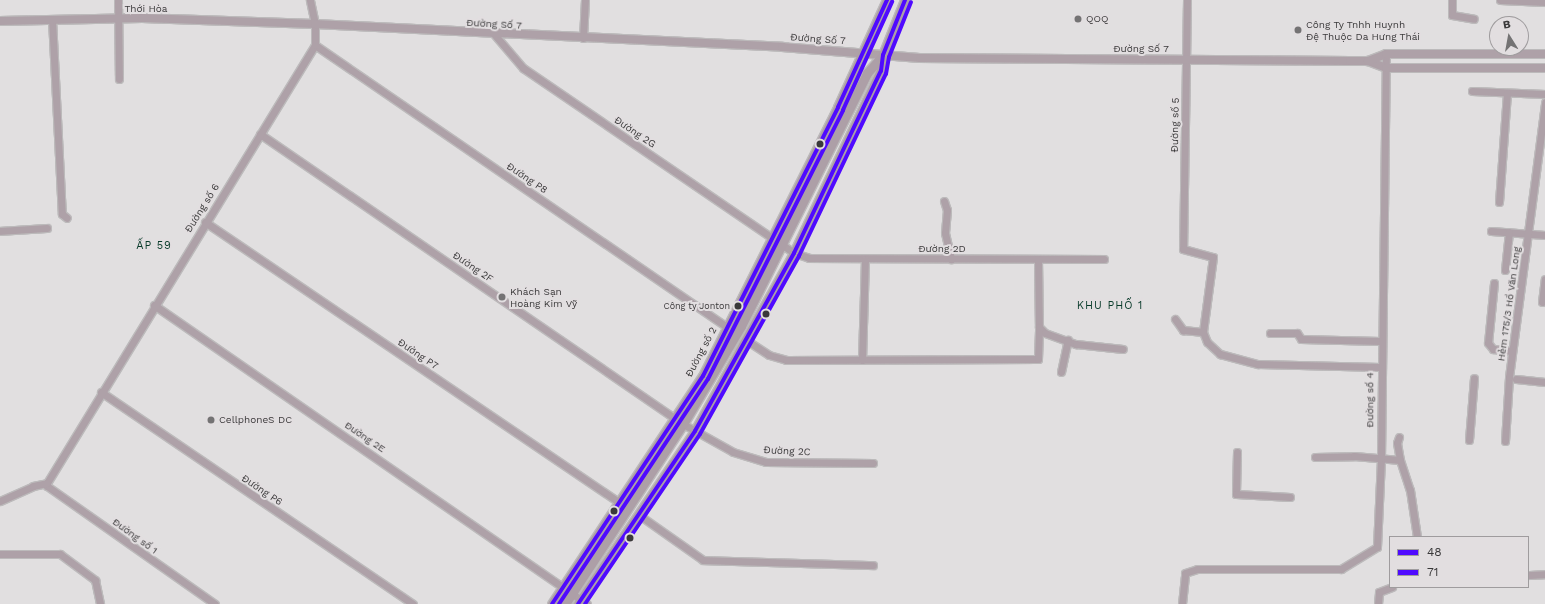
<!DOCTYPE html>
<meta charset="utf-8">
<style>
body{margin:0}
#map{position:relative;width:1545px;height:604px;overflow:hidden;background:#e1dfe0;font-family:"Work Sans",sans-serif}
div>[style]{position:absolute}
.roads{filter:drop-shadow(1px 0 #bcbabb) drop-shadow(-1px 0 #bcbabb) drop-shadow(0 1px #bcbabb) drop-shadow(0 -1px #bcbabb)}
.minor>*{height:7px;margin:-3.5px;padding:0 3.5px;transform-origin:3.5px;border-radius:3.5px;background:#aea1a8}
.tertiary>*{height:8px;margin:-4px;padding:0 4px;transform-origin:4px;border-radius:4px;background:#aea1a8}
.secondary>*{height:9px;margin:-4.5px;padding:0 4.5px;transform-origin:4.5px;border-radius:4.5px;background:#ad9fa7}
.bus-1>*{height:4px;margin:-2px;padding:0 2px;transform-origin:2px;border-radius:2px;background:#4f0aff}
.bus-2>*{height:4px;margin:-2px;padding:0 2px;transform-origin:2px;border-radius:2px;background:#4f0aff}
.dots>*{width:11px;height:11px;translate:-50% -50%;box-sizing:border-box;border:2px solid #e2dee0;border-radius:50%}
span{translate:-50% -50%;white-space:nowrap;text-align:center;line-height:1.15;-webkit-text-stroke:4px #e2dee0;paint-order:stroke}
.bus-label{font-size:9px;color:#3a393a}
.right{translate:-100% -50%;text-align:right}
.street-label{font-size:10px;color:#3a393a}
.poi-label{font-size:10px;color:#3a393a}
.left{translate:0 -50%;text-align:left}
.neighbourhood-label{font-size:11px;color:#073a29;letter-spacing:1px}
.legend{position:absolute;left:1389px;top:536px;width:140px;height:52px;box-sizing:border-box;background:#e2dee0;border:1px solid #9f9c9e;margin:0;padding:5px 7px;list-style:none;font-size:12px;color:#3a393a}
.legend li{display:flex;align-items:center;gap:8px;height:20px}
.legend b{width:20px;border:1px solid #9f9c9e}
.north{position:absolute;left:1489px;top:16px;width:40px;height:40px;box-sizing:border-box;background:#e2dee0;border:1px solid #9f9c9e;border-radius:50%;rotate:349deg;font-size:11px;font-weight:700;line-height:16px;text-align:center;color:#3a393a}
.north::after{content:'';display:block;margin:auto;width:14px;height:18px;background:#747374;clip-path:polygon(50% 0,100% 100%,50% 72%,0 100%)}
</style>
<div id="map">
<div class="roads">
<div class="minor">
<i style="left:118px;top:0;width:79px;rotate:89.3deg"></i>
<i style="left:1187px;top:0;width:249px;rotate:90.9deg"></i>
<i style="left:1183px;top:249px;width:31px;rotate:15deg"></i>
<i style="left:1213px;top:257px;width:76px;rotate:97.6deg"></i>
<i style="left:1203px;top:332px;width:11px;rotate:68deg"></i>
<i style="left:1207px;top:342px;width:18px;rotate:43deg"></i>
<i style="left:1220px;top:354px;width:39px;rotate:15deg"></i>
<i style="left:1258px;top:364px;width:122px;rotate:1.4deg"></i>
<i style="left:1452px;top:0;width:15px;rotate:90deg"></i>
<i style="left:1452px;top:15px;width:22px;rotate:10deg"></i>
<i style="left:1500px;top:0;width:45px;rotate:2.5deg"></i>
<i style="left:52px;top:19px;width:195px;rotate:87.1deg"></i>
<i style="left:62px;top:214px;width:6px;rotate:39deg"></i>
<i style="left:494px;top:34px;width:45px;rotate:49.5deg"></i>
<i style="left:523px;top:68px;width:328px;rotate:34.3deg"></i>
<i style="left:794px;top:253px;width:16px;rotate:18deg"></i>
<i style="left:809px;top:258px;width:295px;rotate:0.2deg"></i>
<i style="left:583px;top:38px;width:38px;rotate:-87deg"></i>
<i style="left:315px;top:45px;width:511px;rotate:34.4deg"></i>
<i style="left:1472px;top:91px;width:73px;rotate:2.4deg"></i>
<i style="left:260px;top:134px;width:513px;rotate:34.43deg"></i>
<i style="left:683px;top:424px;width:57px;rotate:29.2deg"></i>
<i style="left:733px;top:452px;width:34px;rotate:17deg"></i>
<i style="left:766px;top:462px;width:107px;rotate:0.5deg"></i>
<i style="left:944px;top:201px;width:9px;rotate:72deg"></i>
<i style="left:947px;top:210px;width:23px;rotate:95deg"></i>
<i style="left:945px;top:233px;width:27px;rotate:77deg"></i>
<i style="left:1499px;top:202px;width:109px;rotate:-85.8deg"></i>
<i style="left:205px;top:222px;width:500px;rotate:34.1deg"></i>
<i style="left:0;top:231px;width:47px;rotate:-3.7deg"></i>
<i style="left:1491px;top:231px;width:54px;rotate:4.2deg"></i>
<i style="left:1038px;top:259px;width:68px;rotate:89.2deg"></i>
<i style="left:1039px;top:327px;width:8px;rotate:45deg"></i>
<i style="left:1045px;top:333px;width:33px;rotate:20deg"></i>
<i style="left:1076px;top:344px;width:47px;rotate:6.1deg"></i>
<i style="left:1505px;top:270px;width:38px;rotate:-84deg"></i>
<i style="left:1494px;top:283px;width:60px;rotate:95.7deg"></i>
<i style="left:1488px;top:343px;width:8px;rotate:50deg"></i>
<i style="left:1493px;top:349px;width:19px;rotate:6deg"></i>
<i style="left:1542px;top:302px;width:23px;rotate:-83deg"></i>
<i style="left:154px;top:305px;width:526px;rotate:34.63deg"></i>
<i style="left:1175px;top:319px;width:14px;rotate:54deg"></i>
<i style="left:1183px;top:330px;width:20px;rotate:6deg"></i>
<i style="left:1270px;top:333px;width:27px"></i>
<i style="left:1297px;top:333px;width:7px;rotate:56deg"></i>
<i style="left:1301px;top:339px;width:79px;rotate:1.5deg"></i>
<i style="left:746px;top:340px;width:27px;rotate:33deg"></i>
<i style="left:769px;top:355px;width:18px;rotate:16deg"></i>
<i style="left:786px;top:360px;width:252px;rotate:-0.2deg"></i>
<i style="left:1038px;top:359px;width:32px;rotate:-88deg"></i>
<i style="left:862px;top:360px;width:101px;rotate:-88.3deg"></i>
<i style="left:1061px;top:372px;width:33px;rotate:-78deg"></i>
<i style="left:1516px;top:379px;width:29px;rotate:6deg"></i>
<i style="left:101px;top:392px;width:377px;rotate:34.2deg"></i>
<i style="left:1399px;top:437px;width:6px;rotate:108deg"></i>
<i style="left:1397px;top:443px;width:17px;rotate:80deg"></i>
<i style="left:1400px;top:460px;width:32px;rotate:72deg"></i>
<i style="left:1410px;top:490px;width:48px;rotate:81.5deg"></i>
<i style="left:1469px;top:440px;width:62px;rotate:-85.4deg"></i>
<i style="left:1505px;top:441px;width:64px;rotate:-86.4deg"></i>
<i style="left:1509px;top:377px;width:277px;rotate:-82.5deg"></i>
<i style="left:1237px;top:452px;width:42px;rotate:91.4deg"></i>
<i style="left:1236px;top:494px;width:54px;rotate:3.2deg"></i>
<i style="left:1315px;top:457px;width:39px;rotate:-1deg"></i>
<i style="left:1354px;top:456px;width:46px;rotate:5deg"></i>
<i style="left:47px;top:483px;width:513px;rotate:-58.54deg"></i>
<i style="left:315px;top:45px;width:21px;rotate:-90deg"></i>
<i style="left:315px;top:24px;width:25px;rotate:-102deg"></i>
<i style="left:47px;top:483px;width:3px;rotate:90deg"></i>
<i style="left:47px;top:486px;width:205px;rotate:35.1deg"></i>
<i style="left:0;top:501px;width:36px;rotate:-24deg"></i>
<i style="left:33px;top:486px;width:14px;rotate:-12deg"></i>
<i style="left:639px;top:515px;width:78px;rotate:35.1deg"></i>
<i style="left:703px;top:560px;width:170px;rotate:1.7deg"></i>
<i style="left:0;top:554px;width:60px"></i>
<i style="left:60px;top:554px;width:44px;rotate:36.6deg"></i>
<i style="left:95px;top:580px;width:25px;rotate:78deg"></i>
<i style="left:1528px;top:575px;width:17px;rotate:-3deg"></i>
<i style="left:1182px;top:604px;width:31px;rotate:-84deg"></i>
<i style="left:1185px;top:573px;width:13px;rotate:-18deg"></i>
<i style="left:1197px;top:569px;width:144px"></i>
<i style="left:1341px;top:569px;width:42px;rotate:-31.4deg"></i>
<i style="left:1377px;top:547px;width:89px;rotate:-87.4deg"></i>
<i style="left:1381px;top:458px;width:404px;rotate:-89.3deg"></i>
<i style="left:1378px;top:604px;width:12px;rotate:-85deg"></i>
<i style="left:1379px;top:592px;width:14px;rotate:-21deg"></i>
</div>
<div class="tertiary">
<i style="left:0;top:21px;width:142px;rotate:-1.2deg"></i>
<i style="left:142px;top:18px;width:173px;rotate:2deg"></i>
<i style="left:315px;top:24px;width:468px;rotate:2.8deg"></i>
<i style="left:782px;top:47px;width:138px;rotate:4.6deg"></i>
<i style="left:920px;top:58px;width:430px;rotate:0.4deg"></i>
<i style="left:1350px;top:61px;width:18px"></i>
<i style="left:1368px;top:61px;width:19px;rotate:21deg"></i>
<i style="left:1386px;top:68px;width:159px"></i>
<i style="left:1368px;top:61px;width:19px;rotate:-21deg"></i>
<i style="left:1386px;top:54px;width:159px"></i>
</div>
<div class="secondary">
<i style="left:552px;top:604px;width:273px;rotate:-56.5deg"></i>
<i style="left:703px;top:376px;width:301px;rotate:-63.3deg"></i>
<i style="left:838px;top:107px;width:118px;rotate:-65.4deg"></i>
<i style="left:565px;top:604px;width:215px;rotate:-56.8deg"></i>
<i style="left:683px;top:424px;width:114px;rotate:-59.4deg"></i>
<i style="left:741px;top:326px;width:283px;rotate:-63.5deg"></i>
<i style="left:867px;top:73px;width:24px;rotate:-48deg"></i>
<i style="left:578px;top:604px;width:209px;rotate:-55.9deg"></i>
<i style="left:695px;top:431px;width:204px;rotate:-60.9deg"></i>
<i style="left:794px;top:253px;width:202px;rotate:-64.5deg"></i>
<i style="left:881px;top:71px;width:16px;rotate:-83deg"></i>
<i style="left:883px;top:55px;width:59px;rotate:-68.2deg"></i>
</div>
</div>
<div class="bus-1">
<i style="left:552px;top:604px;width:273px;rotate:-56.5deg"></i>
<i style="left:703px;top:376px;width:301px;rotate:-63.3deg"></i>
<i style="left:838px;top:107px;width:118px;rotate:-65.4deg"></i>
<i style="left:578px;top:604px;width:209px;rotate:-55.9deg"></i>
<i style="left:695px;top:431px;width:204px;rotate:-60.9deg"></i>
<i style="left:794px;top:253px;width:202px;rotate:-64.5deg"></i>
<i style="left:881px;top:71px;width:16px;rotate:-83deg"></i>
<i style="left:883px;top:55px;width:59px;rotate:-68.2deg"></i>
</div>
<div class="bus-2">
<i style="left:559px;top:604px;width:270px;rotate:-56.5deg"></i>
<i style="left:708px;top:379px;width:301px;rotate:-63.3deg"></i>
<i style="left:843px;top:110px;width:119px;rotate:-65.6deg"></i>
<i style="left:585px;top:604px;width:205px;rotate:-55.9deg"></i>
<i style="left:700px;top:434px;width:204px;rotate:-60.9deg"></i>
<i style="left:799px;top:256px;width:202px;rotate:-64.5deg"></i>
<i style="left:886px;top:74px;width:17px;rotate:-80deg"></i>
<i style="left:889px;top:57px;width:59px;rotate:-68.2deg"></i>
</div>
<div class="dots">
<i style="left:1078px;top:19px;background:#747374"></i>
<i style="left:1298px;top:30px;background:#747374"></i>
<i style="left:820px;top:144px;background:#3a393a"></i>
<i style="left:502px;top:297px;background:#747374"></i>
<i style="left:738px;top:306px;background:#3a393a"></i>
<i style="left:766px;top:314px;background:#3a393a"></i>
<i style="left:211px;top:420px;background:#747374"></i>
<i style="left:614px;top:511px;background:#3a393a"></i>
<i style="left:630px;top:538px;background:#3a393a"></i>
</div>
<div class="bus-label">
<span class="right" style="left:730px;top:306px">Công ty Jonton</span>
</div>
<div class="street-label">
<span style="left:146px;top:9px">Thới Hòa</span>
<span style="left:494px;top:24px;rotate:3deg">Đường Số 7</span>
<span style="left:818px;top:39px;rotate:4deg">Đường Số 7</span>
<span style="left:1141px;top:49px">Đường Số 7</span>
<span style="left:1175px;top:125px;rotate:-89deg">Đường số 5</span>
<span style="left:635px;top:132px;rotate:34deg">Đường 2G</span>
<span style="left:527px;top:178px;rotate:34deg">Đường P8</span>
<span style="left:202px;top:208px;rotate:-58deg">Đường số 6</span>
<span style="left:942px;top:249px">Đường 2D</span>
<span style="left:473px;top:267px;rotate:34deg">Đường 2F</span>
<span style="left:1509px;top:304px;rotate:-82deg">Hẻm 175/3 Hồ Văn Long</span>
<span style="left:701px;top:352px;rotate:-62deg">Đường số 2</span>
<span style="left:418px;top:354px;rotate:34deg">Đường P7</span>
<span style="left:1370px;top:400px;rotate:-90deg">Đường số 4</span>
<span style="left:365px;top:437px;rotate:34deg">Đường 2E</span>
<span style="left:787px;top:451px;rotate:3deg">Đường 2C</span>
<span style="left:262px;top:490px;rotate:34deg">Đường P6</span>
<span style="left:135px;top:536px;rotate:36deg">Đường số 1</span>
</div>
<div class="poi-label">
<span class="left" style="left:1086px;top:19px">QOQ</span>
<span class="left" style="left:1306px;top:30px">Công Ty Tnhh Huynh<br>Đệ Thuộc Da Hưng Thái</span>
<span class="left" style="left:510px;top:297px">Khách Sạn<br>Hoàng Kim Vỹ</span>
<span class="left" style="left:219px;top:420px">CellphoneS DC</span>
</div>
<div class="neighbourhood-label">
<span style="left:154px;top:246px">ẤP 59</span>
<span style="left:1110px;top:306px">KHU PHỐ 1</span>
</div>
<ul class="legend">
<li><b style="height:5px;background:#4f0aff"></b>48</li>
<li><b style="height:5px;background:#4f0aff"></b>71</li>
</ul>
<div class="north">B</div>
</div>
